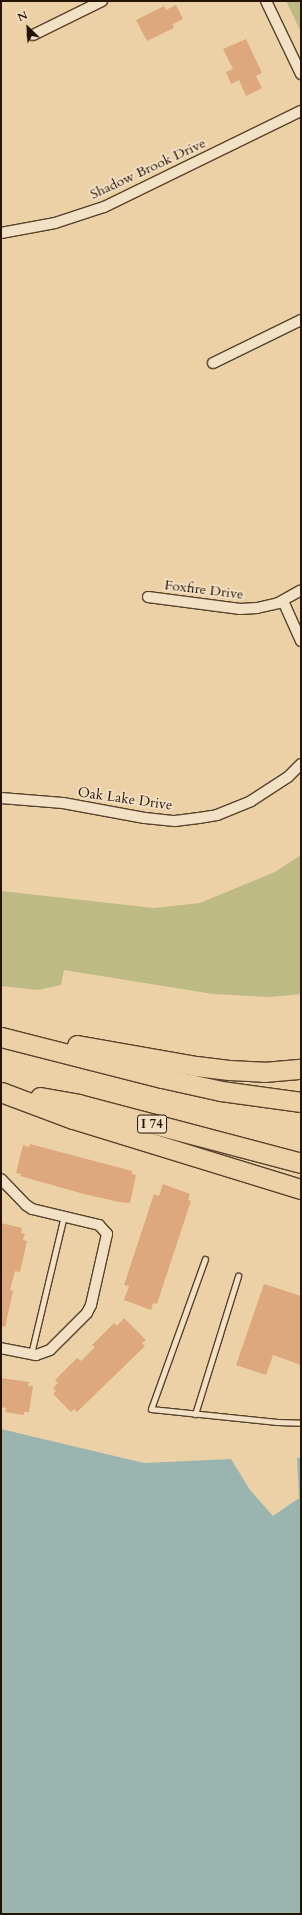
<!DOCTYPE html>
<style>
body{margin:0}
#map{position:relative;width:302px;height:1915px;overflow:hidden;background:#ecd1a7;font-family:Cardo,serif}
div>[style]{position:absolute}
.green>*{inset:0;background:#bdba84}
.water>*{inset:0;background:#9ab5af}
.building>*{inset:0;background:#dda87e}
.roads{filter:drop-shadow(1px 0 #57422a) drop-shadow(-1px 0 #57422a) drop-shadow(0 1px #57422a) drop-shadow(0 -1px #57422a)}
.lane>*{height:5px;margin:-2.5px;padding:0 2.5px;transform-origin:2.5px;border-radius:2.5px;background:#f3e1c6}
.street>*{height:10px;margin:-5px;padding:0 5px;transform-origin:5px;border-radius:5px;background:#f3e1c6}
.highway>*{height:19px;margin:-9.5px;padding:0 9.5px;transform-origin:9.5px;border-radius:9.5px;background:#ecd1a7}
span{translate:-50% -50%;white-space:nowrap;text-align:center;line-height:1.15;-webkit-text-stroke:3.5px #f3e1c6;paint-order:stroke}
.shield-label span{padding:1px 3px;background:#f3e1c6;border:1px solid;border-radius:3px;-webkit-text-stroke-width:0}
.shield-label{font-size:13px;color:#251200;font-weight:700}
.street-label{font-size:14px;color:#251200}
.frame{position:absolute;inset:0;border:2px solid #251200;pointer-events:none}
.north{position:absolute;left:8px;top:8px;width:40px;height:40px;-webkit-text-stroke:3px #f3e1c6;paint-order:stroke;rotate:335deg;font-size:11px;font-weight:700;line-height:16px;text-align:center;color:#251200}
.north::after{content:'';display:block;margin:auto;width:14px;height:18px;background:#251200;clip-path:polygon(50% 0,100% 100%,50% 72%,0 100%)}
</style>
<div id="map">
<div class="green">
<i style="clip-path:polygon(286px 1px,301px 1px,301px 32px)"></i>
<i style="clip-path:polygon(301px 855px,301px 994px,270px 997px,213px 994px,64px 970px,61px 985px,38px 990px,1px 986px,1px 891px,154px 908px,200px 903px,275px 872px)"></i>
</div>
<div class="water">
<i style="clip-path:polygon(1px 1429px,144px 1463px,231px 1459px,250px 1490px,273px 1516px,299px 1498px,297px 1458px,301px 1458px,301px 1914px,1px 1914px)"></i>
</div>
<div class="building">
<i style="clip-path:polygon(176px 5px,183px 19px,173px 24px,174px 28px,147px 41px,136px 20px,164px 6px,166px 10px)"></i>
<i style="clip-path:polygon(246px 39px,262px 73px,256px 76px,262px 88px,246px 96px,239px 80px,231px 84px,226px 72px,233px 69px,223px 49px)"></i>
<i style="clip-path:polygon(30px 1144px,132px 1171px,132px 1174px,136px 1175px,130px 1203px,119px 1202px,84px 1194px,20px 1176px,21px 1174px,16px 1173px,23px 1145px,29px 1147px)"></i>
<i style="clip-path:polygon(163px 1184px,190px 1194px,188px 1200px,191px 1201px,157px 1304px,153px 1303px,151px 1310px,124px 1300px,129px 1286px,124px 1285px,154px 1194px,159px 1196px)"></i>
<i style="clip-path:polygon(1px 1223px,22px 1228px,21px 1233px,25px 1234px,23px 1240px,27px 1241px,20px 1272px,15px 1271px,10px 1290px,13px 1291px,5px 1327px,1px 1326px)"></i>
<i style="clip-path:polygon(264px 1284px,301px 1296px,301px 1365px,273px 1355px,266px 1375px,236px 1365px)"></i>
<i style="clip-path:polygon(124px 1318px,146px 1340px,142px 1343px,145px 1346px,77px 1412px,74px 1409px,71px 1412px,53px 1394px,56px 1391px,53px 1388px,58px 1383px,55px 1380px,77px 1358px,81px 1361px,95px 1347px,92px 1345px,114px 1323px,117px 1326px)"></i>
<i style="clip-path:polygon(1px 1378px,29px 1382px,28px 1386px,33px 1386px,29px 1412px,24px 1412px,24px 1415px,5px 1412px,6px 1408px,1px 1407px)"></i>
</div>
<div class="roads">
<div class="lane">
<i style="left:205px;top:1259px;width:159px;rotate:109.8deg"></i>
<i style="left:151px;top:1409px;width:127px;rotate:5.9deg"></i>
<i style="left:277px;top:1422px;width:24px;rotate:2deg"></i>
<i style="left:31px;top:1354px;width:142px;rotate:-76.6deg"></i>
<i style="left:195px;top:1414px;width:145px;rotate:-72.7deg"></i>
</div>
<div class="street">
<i style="left:266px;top:1px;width:81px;rotate:64.4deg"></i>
<i style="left:33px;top:35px;width:77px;rotate:-26.2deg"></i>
<i style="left:1px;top:233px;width:55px;rotate:-10.5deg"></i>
<i style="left:55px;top:223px;width:52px;rotate:-18.1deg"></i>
<i style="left:104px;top:207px;width:219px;rotate:-26deg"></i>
<i style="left:213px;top:363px;width:98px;rotate:-26deg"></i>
<i style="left:148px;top:597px;width:93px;rotate:7.4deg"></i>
<i style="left:240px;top:609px;width:17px;rotate:-3deg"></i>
<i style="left:257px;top:608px;width:22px;rotate:-13deg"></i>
<i style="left:278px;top:603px;width:26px;rotate:-29deg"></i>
<i style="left:283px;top:601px;width:44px;rotate:65.8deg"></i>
<i style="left:1px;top:798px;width:62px;rotate:4.6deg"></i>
<i style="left:63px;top:803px;width:83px;rotate:10.4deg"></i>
<i style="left:145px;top:818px;width:30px;rotate:6deg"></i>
<i style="left:175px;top:821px;width:24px;rotate:-7deg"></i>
<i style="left:199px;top:818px;width:18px;rotate:-9deg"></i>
<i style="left:217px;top:815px;width:37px;rotate:-22deg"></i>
<i style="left:251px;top:801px;width:44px;rotate:-33deg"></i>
<i style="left:288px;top:777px;width:18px;rotate:-45deg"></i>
<i style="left:1px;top:1179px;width:36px;rotate:46deg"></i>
<i style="left:26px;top:1205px;width:7px;rotate:34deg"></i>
<i style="left:32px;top:1209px;width:69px;rotate:13.4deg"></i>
<i style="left:99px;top:1225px;width:12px;rotate:48deg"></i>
<i style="left:107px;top:1234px;width:73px;rotate:102.7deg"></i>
<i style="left:91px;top:1305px;width:9px;rotate:117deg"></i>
<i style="left:87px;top:1313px;width:52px;rotate:135deg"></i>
<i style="left:50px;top:1350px;width:15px;rotate:160deg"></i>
<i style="left:36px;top:1355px;width:36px;rotate:-169deg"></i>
</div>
<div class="highway">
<i style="left:1px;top:1037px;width:166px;rotate:14.3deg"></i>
<i style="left:162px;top:1078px;width:60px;rotate:12.4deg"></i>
<i style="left:221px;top:1091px;width:81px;rotate:7.8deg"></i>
<i style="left:77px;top:1045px;width:121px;rotate:10deg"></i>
<i style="left:196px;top:1066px;width:33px;rotate:7deg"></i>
<i style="left:229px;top:1070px;width:35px;rotate:3deg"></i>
<i style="left:264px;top:1072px;width:37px;rotate:-5deg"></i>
<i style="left:1px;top:1092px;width:77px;rotate:20.6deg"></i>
<i style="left:73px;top:1119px;width:239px;rotate:17.1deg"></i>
<i style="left:40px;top:1097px;width:39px;rotate:10deg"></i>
<i style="left:78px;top:1104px;width:231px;rotate:14.8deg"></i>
</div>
</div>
<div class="shield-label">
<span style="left:152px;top:1124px">I 74</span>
</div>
<div class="street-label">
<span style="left:148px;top:169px;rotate:-25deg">Shadow Brook Drive</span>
<span style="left:204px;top:590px;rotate:7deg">Foxfire Drive</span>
<span style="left:125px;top:799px;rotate:8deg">Oak Lake Drive</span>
</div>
<div class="frame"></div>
<div class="north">N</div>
</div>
